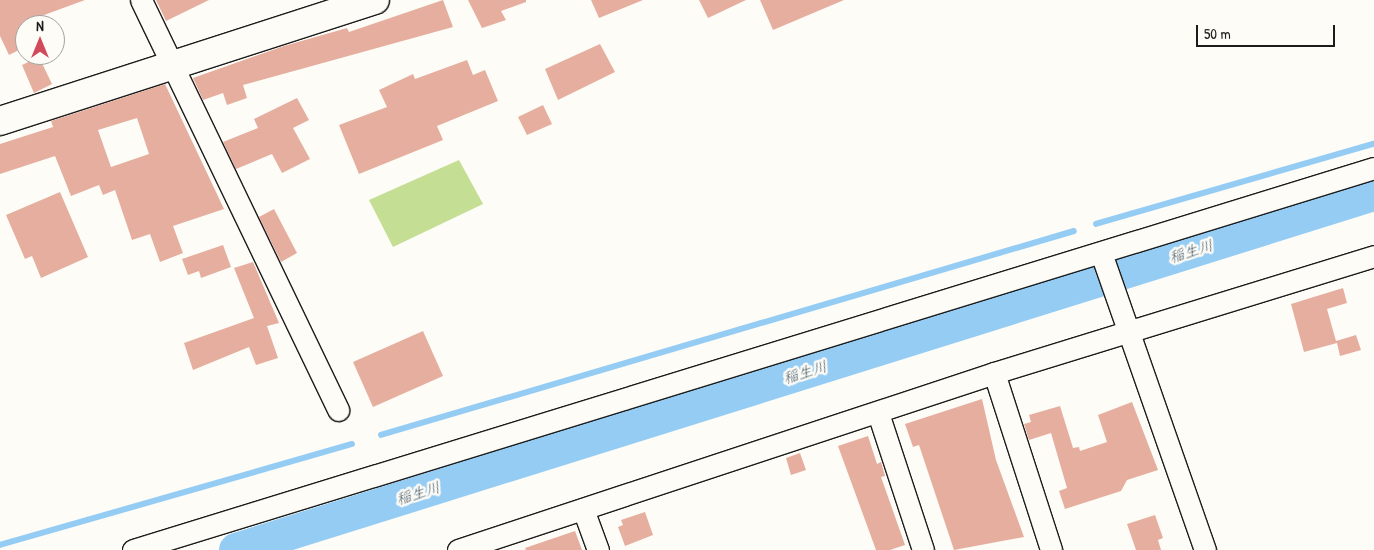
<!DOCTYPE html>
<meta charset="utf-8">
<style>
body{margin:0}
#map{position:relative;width:1374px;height:550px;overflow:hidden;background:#fdfcf7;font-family:"Patrick Hand","Klee One",sans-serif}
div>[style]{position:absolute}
.green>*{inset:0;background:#c4de94}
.stream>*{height:5.5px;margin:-2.75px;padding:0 2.75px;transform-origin:2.75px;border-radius:2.75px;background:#95ccf4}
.river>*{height:34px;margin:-17px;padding:0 17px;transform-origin:17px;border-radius:17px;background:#95ccf4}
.building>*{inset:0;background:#e6ae9e}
.roads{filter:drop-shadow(1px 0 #1c1c1c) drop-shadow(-1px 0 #1c1c1c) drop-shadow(0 1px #1c1c1c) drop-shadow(0 -1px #1c1c1c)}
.street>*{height:21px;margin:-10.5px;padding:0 10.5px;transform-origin:10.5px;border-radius:10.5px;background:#fdfcf7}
.secondary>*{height:28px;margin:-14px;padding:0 14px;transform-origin:14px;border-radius:14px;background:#fdfcf7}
span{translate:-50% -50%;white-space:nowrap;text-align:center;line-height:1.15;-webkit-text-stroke:5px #fdfcf7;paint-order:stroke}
.water-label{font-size:15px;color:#465a68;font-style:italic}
.north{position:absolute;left:15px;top:15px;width:50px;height:50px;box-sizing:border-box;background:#fdfcf7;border:1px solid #a3a29f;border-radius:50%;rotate:0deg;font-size:14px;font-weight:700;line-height:20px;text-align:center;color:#1c1c1c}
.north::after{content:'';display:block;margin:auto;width:18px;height:22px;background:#d1495b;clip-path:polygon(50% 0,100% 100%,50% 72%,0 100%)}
.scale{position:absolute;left:1196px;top:25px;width:139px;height:22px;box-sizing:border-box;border:2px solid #1c1c1c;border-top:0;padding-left:6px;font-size:15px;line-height:18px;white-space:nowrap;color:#1c1c1c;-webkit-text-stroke:4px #fdfcf7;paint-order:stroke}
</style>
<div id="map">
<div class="green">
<i style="clip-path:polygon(459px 160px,483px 204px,393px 247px,369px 200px)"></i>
</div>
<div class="stream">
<i style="left:1096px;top:224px;width:289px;rotate:-16.1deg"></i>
<i style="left:381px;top:435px;width:722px;rotate:-16.4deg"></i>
<i style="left:0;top:545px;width:366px;rotate:-16deg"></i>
</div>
<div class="river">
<i style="left:236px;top:550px;width:1192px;rotate:-17.37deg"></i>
</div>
<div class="building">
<i style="clip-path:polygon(0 0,85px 0,25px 22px,25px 47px,9px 55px,0 36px)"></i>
<i style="clip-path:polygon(156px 0,209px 0,166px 21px)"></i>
<i style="clip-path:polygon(443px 0,453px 27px,243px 85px,247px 98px,227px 105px,223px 93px,203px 100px,193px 78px,284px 46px,347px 28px,349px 32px)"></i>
<i style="clip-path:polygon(468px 0,526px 0,526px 2px,501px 11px,506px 20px,482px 28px)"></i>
<i style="clip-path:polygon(591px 0,643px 0,599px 18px)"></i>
<i style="clip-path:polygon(699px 0,746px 0,708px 18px)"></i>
<i style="clip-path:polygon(760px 0,844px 0,773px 30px)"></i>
<i style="clip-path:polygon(600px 44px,615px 72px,558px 100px,545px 69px)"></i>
<i style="clip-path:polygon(39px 57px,52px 84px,34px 93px,22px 65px)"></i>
<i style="clip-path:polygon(467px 60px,473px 75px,485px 70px,498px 101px,437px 126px,443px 140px,359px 174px,339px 125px,387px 107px,379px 90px,413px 74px,415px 79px)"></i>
<i style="clip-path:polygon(evenodd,165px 84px,224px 209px,173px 226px,183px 253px,160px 262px,150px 234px,132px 240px,115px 190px,103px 195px,99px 185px,71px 196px,55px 156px,0 174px,0 144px,53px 127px,51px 121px,165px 84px,137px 118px,149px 154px,111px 167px,98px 130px,137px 118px)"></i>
<i style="clip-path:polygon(297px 98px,309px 120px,293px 128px,310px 159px,282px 173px,272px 154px,236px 169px,223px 142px,258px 128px,254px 119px)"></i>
<i style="clip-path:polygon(543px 105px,552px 124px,527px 135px,518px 117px)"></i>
<i style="clip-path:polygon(60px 192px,88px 257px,41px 278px,32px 256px,25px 259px,6px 215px)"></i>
<i style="clip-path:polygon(274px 209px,297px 253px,281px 262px,259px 217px)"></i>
<i style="clip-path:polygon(223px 245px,231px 267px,201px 278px,199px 271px,188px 275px,182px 259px)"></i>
<i style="clip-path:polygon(253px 262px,279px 323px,267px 326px,278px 358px,256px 365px,249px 347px,193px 370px,184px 343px,254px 318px,234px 268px)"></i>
<i style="clip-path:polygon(1343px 288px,1347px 303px,1327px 309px,1336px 341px,1356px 335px,1361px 350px,1340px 356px,1337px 343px,1304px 352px,1291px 304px)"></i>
<i style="clip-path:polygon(423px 331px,443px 376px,373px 407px,353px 362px)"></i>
<i style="clip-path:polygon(982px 399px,996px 460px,1024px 537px,954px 550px,919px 445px,913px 447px,905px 424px)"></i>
<i style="clip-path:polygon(1132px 402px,1158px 470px,1127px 480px,1121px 491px,1065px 509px,1059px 491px,1067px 488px,1051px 433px,1029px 440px,1024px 424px,1031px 422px,1029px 415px,1060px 406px,1073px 448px,1079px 447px,1080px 451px,1107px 442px,1098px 415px)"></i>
<i style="clip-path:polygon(868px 436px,877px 464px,881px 462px,885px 476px,881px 477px,905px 545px,890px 550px,876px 550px,838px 446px)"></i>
<i style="clip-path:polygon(800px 453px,806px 470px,791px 475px,786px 458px)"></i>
<i style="clip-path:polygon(645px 512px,653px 535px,625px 546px,618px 527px,623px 525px,621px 520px)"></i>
<i style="clip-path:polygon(1155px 515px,1163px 538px,1158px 540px,1161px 550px,1136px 550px,1127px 524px)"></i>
<i style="clip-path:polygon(575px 531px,582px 550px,526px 550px,525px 548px)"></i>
</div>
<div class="roads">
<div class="street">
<i style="left:141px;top:0;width:455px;rotate:64.3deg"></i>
<i style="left:1101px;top:253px;width:315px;rotate:70.7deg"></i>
<i style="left:994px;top:373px;width:186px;rotate:72.1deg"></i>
<i style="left:878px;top:413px;width:144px;rotate:71.8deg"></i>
<i style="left:583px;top:509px;width:44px;rotate:69.9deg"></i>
<i style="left:133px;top:550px;width:1298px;rotate:-17.11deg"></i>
<i style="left:458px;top:550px;width:564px;rotate:-18.27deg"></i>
<i style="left:994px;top:373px;width:398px;rotate:-17.1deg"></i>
</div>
<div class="secondary">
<i style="left:0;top:121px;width:394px;rotate:-17.9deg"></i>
</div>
</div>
<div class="water-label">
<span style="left:1191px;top:251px;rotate:-17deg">稲生川</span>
<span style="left:805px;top:372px;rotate:-17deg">稲生川</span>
<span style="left:418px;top:493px;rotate:-17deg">稲生川</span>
</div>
<div class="north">N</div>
<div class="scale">50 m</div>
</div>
